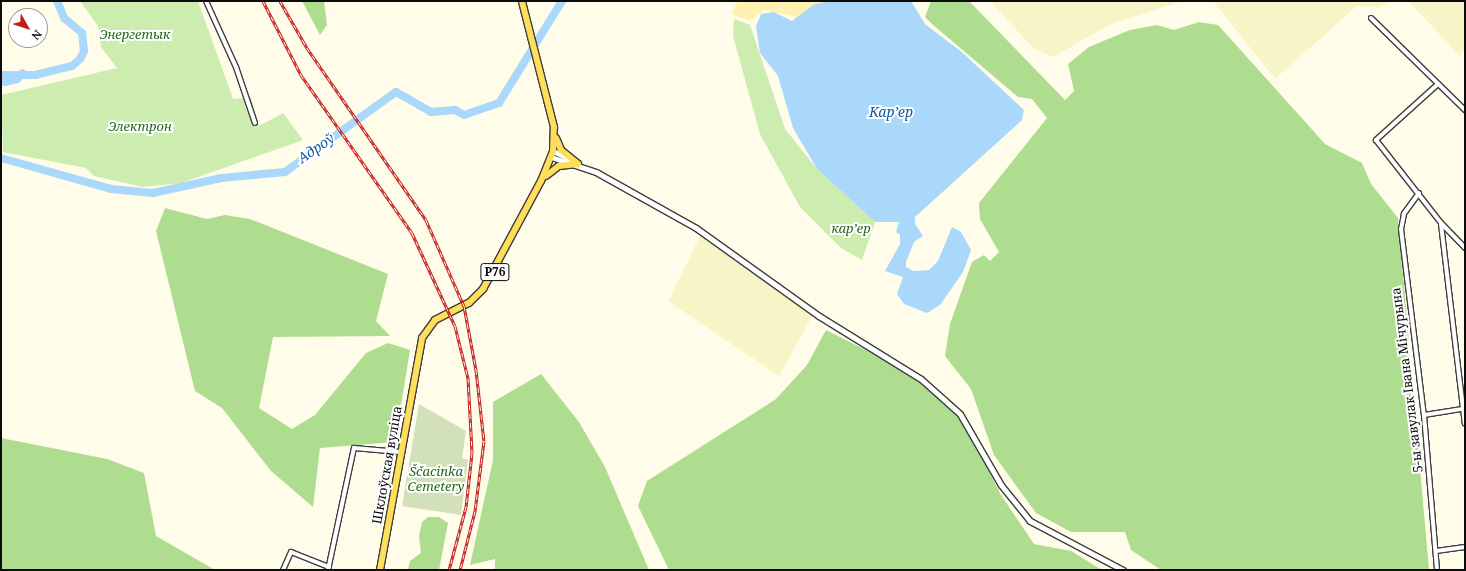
<!DOCTYPE html>
<meta charset="utf-8">
<style>
body{margin:0}
#map{position:relative;width:1466px;height:571px;overflow:hidden;background:#fffce9;font-family:"Noto Serif",serif}
div>[style]{position:absolute}
.farmland>*{inset:0;background:#f7f5c7}
.green>*{inset:0;background:#ccecb0}
.forest>*{inset:0;background:#aedd8f}
.sand>*{inset:0;background:#fff1b1}
.cemetery>*{inset:0;background:#d2e1ba}
.water>*{inset:0;background:#aad8fa}
.river>*{height:8px;margin:-4px;padding:0 4px;transform-origin:4px;border-radius:4px;background:#aad8fa}
.roads{filter:drop-shadow(1px 0 #3e3e3e) drop-shadow(-1px 0 #3e3e3e) drop-shadow(0 1px #3e3e3e) drop-shadow(0 -1px #3e3e3e)}
.minor>*{height:4px;margin:-2px;padding:0 2px;transform-origin:2px;border-radius:2px;background:#fff}
.tertiary>*{height:5px;margin:-2.5px;padding:0 2.5px;transform-origin:2.5px;border-radius:2.5px;background:#fff}
.primary>*{height:6px;margin:-3px;padding:0 3px;transform-origin:3px;border-radius:3px;background:#ffdf59}
.rail>*{height:3px;margin-top:-1.5px;transform-origin:0;background:repeating-linear-gradient(90deg,#fff 0 4.5px,#c41b1a 0 9px);box-sizing:border-box;border-block:1px solid #c41b1a}
span{translate:-50% -50%;white-space:nowrap;text-align:center;line-height:1.15;-webkit-text-stroke:4px #fff;paint-order:stroke}
.shield-label span{padding:1px 3px;background:#fff;border:1px solid;border-radius:3px;-webkit-text-stroke-width:0}
.shield-label{font-size:12px;color:#0b0b0b;font-weight:700}
.park-label{font-size:13px;color:#246618;font-style:italic}
.street-label{font-size:13px;color:#0b0b0b}
.water-label{font-size:14px;color:#0d5ba4;font-style:italic}
.frame{position:absolute;inset:0;border:2px solid #0b0b0b;pointer-events:none}
.north{position:absolute;left:8px;top:8px;width:40px;height:40px;box-sizing:border-box;background:#fff;border:1px solid #9d9d9d;border-radius:50%;rotate:129deg;font-size:11px;font-weight:700;line-height:16px;text-align:center;color:#0b0b0b}
.north::after{content:'';display:block;margin:auto;width:14px;height:18px;background:#c41b1a;clip-path:polygon(50% 0,100% 100%,50% 72%,0 100%)}
</style>
<div id="map">
<div class="farmland">
<i style="clip-path:polygon(990px 1px,1184px 1px,1111px 24px,1053px 57px,1033px 48px)"></i>
<i style="clip-path:polygon(1213px 1px,1390px 1px,1380px 8px,1357px 6px,1275px 79px)"></i>
<i style="clip-path:polygon(1408px 1px,1465px 1px,1465px 48px,1460px 56px)"></i>
<i style="clip-path:polygon(701px 234px,813px 315px,779px 376px,668px 301px)"></i>
</div>
<div class="green">
<i style="clip-path:polygon(80px 1px,198px 1px,233px 99px,251px 97px,259px 126px,283px 113px,303px 140px,181px 183px,143px 187px,94px 176px,86px 168px,3px 152px,1px 95px,117px 68px,101px 47px,98px 26px)"></i>
<i style="clip-path:polygon(734px 19px,750px 25px,785px 129px,817px 169px,875px 222px,862px 260px,841px 248px,800px 207px,760px 134px,733px 36px)"></i>
</div>
<div class="forest">
<i style="clip-path:polygon(302px 1px,324px 1px,327px 25px,320px 35px)"></i>
<i style="clip-path:polygon(931px 1px,969px 1px,1065px 100px,1074px 91px,1068px 64px,1089px 47px,1130px 30px,1157px 25px,1174px 30px,1199px 22px,1218px 25px,1325px 144px,1362px 163px,1371px 184px,1398px 218px,1429px 570px,1161px 570px,1131px 550px,1125px 532px,1071px 532px,1036px 513px,994px 455px,971px 389px,945px 356px,950px 324px,972px 262px,984px 255px,990px 261px,999px 252px,980px 219px,979px 203px,1047px 118px,1032px 99px,1018px 97px,932px 24px,925px 17px)"></i>
<i style="clip-path:polygon(165px 208px,207px 219px,225px 215px,250px 219px,388px 274px,376px 321px,390px 336px,273px 337px,259px 408px,292px 429px,315px 415px,366px 353px,388px 343px,410px 350px,395px 442px,320px 448px,313px 507px,271px 471px,222px 408px,195px 391px,156px 231px)"></i>
<i style="clip-path:polygon(826px 330px,906px 370px,964px 422px,1001px 495px,1034px 544px,1071px 551px,1102px 570px,669px 570px,638px 506px,647px 481px,776px 399px,807px 365px)"></i>
<i style="clip-path:polygon(541px 374px,579px 422px,605px 467px,649px 570px,495px 570px,495px 559px,470px 565px,493px 460px,493px 402px)"></i>
<i style="clip-path:polygon(1px 438px,107px 459px,144px 473px,156px 536px,215px 570px,1px 570px)"></i>
<i style="clip-path:polygon(428px 517px,439px 517px,448px 523px,439px 570px,408px 570px,410px 561px,421px 553px,419px 536px,422px 522px)"></i>
</div>
<div class="sand">
<i style="clip-path:polygon(738px 1px,826px 1px,797px 17px,764px 10px,750px 21px,731px 14px)"></i>
</div>
<div class="cemetery">
<i style="clip-path:polygon(419px 404px,466px 431px,462px 458px,468px 460px,461px 515px,402px 506px)"></i>
</div>
<div class="water">
<i style="clip-path:polygon(829px 1px,911px 1px,925px 24px,963px 53px,1024px 110px,1022px 120px,915px 217px,915px 224px,923px 236px,914px 242px,906px 262px,906px 267px,913px 271px,929px 270px,938px 261px,952px 227px,961px 232px,971px 250px,963px 272px,940px 305px,927px 313px,904px 304px,897px 294px,903px 277px,885px 271px,900px 244px,900px 235px,896px 232px,899px 222px,875px 222px,817px 169px,793px 128px,778px 76px,760px 53px,756px 26px,761px 14px,774px 12px,792px 21px,813px 5px)"></i>
</div>
<div class="river">
<i style="left:1px;top:75px;width:34px"></i>
<i style="left:35px;top:75px;width:38px;rotate:-14deg"></i>
<i style="left:72px;top:66px;width:11px;rotate:-41deg"></i>
<i style="left:80px;top:59px;width:9px;rotate:-63deg"></i>
<i style="left:84px;top:51px;width:18px;rotate:-96deg"></i>
<i style="left:82px;top:33px;width:23px;rotate:-140deg"></i>
<i style="left:64px;top:18px;width:18px;rotate:-112deg"></i>
<i style="left:1px;top:79px;width:5px;rotate:37deg"></i>
<i style="left:5px;top:82px;width:12px;rotate:-14deg"></i>
<i style="left:17px;top:79px;width:8px;rotate:-45deg"></i>
<i style="left:1px;top:158px;width:114px;rotate:15.7deg"></i>
<i style="left:111px;top:189px;width:42px;rotate:5.4deg"></i>
<i style="left:153px;top:193px;width:70px;rotate:-12.4deg"></i>
<i style="left:221px;top:178px;width:64px;rotate:-5.4deg"></i>
<i style="left:285px;top:172px;width:137px;rotate:-35.8deg"></i>
<i style="left:396px;top:92px;width:40px;rotate:29.7deg"></i>
<i style="left:431px;top:112px;width:24px;rotate:-5deg"></i>
<i style="left:455px;top:110px;width:10px;rotate:29deg"></i>
<i style="left:464px;top:115px;width:37px;rotate:-19deg"></i>
<i style="left:499px;top:103px;width:120px;rotate:-58.3deg"></i>
</div>
<div class="roads">
<div class="minor">
<i style="left:206px;top:1px;width:72px;rotate:65.6deg"></i>
<i style="left:236px;top:67px;width:59px;rotate:71.3deg"></i>
<i style="left:1371px;top:18px;width:132px;rotate:44.4deg"></i>
<i style="left:1438px;top:84px;width:84px;rotate:137.9deg"></i>
<i style="left:1376px;top:140px;width:105px;rotate:51.9deg"></i>
<i style="left:1441px;top:223px;width:35px;rotate:46deg"></i>
<i style="left:1419px;top:193px;width:26px;rotate:126deg"></i>
<i style="left:1404px;top:214px;width:15px;rotate:101deg"></i>
<i style="left:1401px;top:229px;width:187px;rotate:83deg"></i>
<i style="left:1424px;top:415px;width:156px;rotate:85.2deg"></i>
<i style="left:1441px;top:224px;width:201px;rotate:83.2deg"></i>
<i style="left:1424px;top:415px;width:39px;rotate:-9deg"></i>
<i style="left:1436px;top:551px;width:29px;rotate:-8deg"></i>
<i style="left:283px;top:570px;width:20px;rotate:-66deg"></i>
<i style="left:291px;top:552px;width:41px;rotate:21.5deg"></i>
<i style="left:328px;top:570px;width:125px;rotate:-78deg"></i>
<i style="left:354px;top:448px;width:46px;rotate:5deg"></i>
</div>
<div class="tertiary">
<i style="left:553px;top:151px;width:17px;rotate:25deg"></i>
<i style="left:551px;top:157px;width:47px;rotate:18.4deg"></i>
<i style="left:596px;top:172px;width:115px;rotate:29.2deg"></i>
<i style="left:696px;top:228px;width:151px;rotate:35.6deg"></i>
<i style="left:819px;top:316px;width:120px;rotate:31.7deg"></i>
<i style="left:921px;top:379px;width:52px;rotate:41.9deg"></i>
<i style="left:960px;top:414px;width:82px;rotate:60deg"></i>
<i style="left:1001px;top:485px;width:46px;rotate:51.1deg"></i>
<i style="left:1030px;top:521px;width:105px;rotate:27.8deg"></i>
</div>
<div class="primary">
<i style="left:556px;top:138px;width:13px;rotate:67deg"></i>
<i style="left:561px;top:150px;width:22px;rotate:39deg"></i>
<i style="left:546px;top:176px;width:16px;rotate:-38deg"></i>
<i style="left:559px;top:166px;width:19px;rotate:-6deg"></i>
<i style="left:380px;top:570px;width:236px;rotate:-79.7deg"></i>
<i style="left:422px;top:338px;width:22px;rotate:-54deg"></i>
<i style="left:435px;top:320px;width:38px;rotate:-27deg"></i>
<i style="left:469px;top:303px;width:20px;rotate:-45deg"></i>
<i style="left:483px;top:289px;width:123px;rotate:-61.8deg"></i>
<i style="left:541px;top:181px;width:32px;rotate:-68deg"></i>
<i style="left:553px;top:151px;width:24px;rotate:-88deg"></i>
<i style="left:554px;top:127px;width:130px;rotate:-104.3deg"></i>
</div>
</div>
<div class="rail">
<i style="left:263px;top:1px;width:83px;rotate:62.8deg"></i>
<i style="left:301px;top:75px;width:193px;rotate:54.9deg"></i>
<i style="left:412px;top:233px;width:102px;rotate:65.2deg"></i>
<i style="left:455px;top:326px;width:54px;rotate:76deg"></i>
<i style="left:468px;top:378px;width:75px;rotate:86.9deg"></i>
<i style="left:472px;top:453px;width:54px;rotate:96.3deg"></i>
<i style="left:466px;top:507px;width:65px;rotate:105.1deg"></i>
<i style="left:280px;top:1px;width:54px;rotate:60.1deg"></i>
<i style="left:307px;top:48px;width:209px;rotate:55.3deg"></i>
<i style="left:426px;top:220px;width:94px;rotate:66.2deg"></i>
<i style="left:464px;top:306px;width:65px;rotate:79.4deg"></i>
<i style="left:476px;top:370px;width:71px;rotate:83.6deg"></i>
<i style="left:484px;top:441px;width:71px;rotate:97.3deg"></i>
<i style="left:475px;top:511px;width:61px;rotate:104.3deg"></i>
</div>
<div class="shield-label">
<span style="left:495px;top:272px">Р76</span>
</div>
<div class="park-label">
<span style="left:135px;top:34px">Энергетык</span>
<span style="left:140px;top:126px">Электрон</span>
<span style="left:851px;top:228px">карʼер</span>
<span style="left:436px;top:479px">Ščacinka<br>Cemetery</span>
</div>
<div class="street-label">
<span style="left:1407px;top:380px;rotate:-97deg">5-ы завулак Івана Мічурына</span>
<span style="left:387px;top:465px;rotate:-80deg">Шклоўская вуліца</span>
</div>
<div class="water-label">
<span style="left:891px;top:112px">Карʼер</span>
<span style="left:316px;top:148px;rotate:-35deg">Адроў</span>
</div>
<div class="frame"></div>
<div class="north">N</div>
</div>
